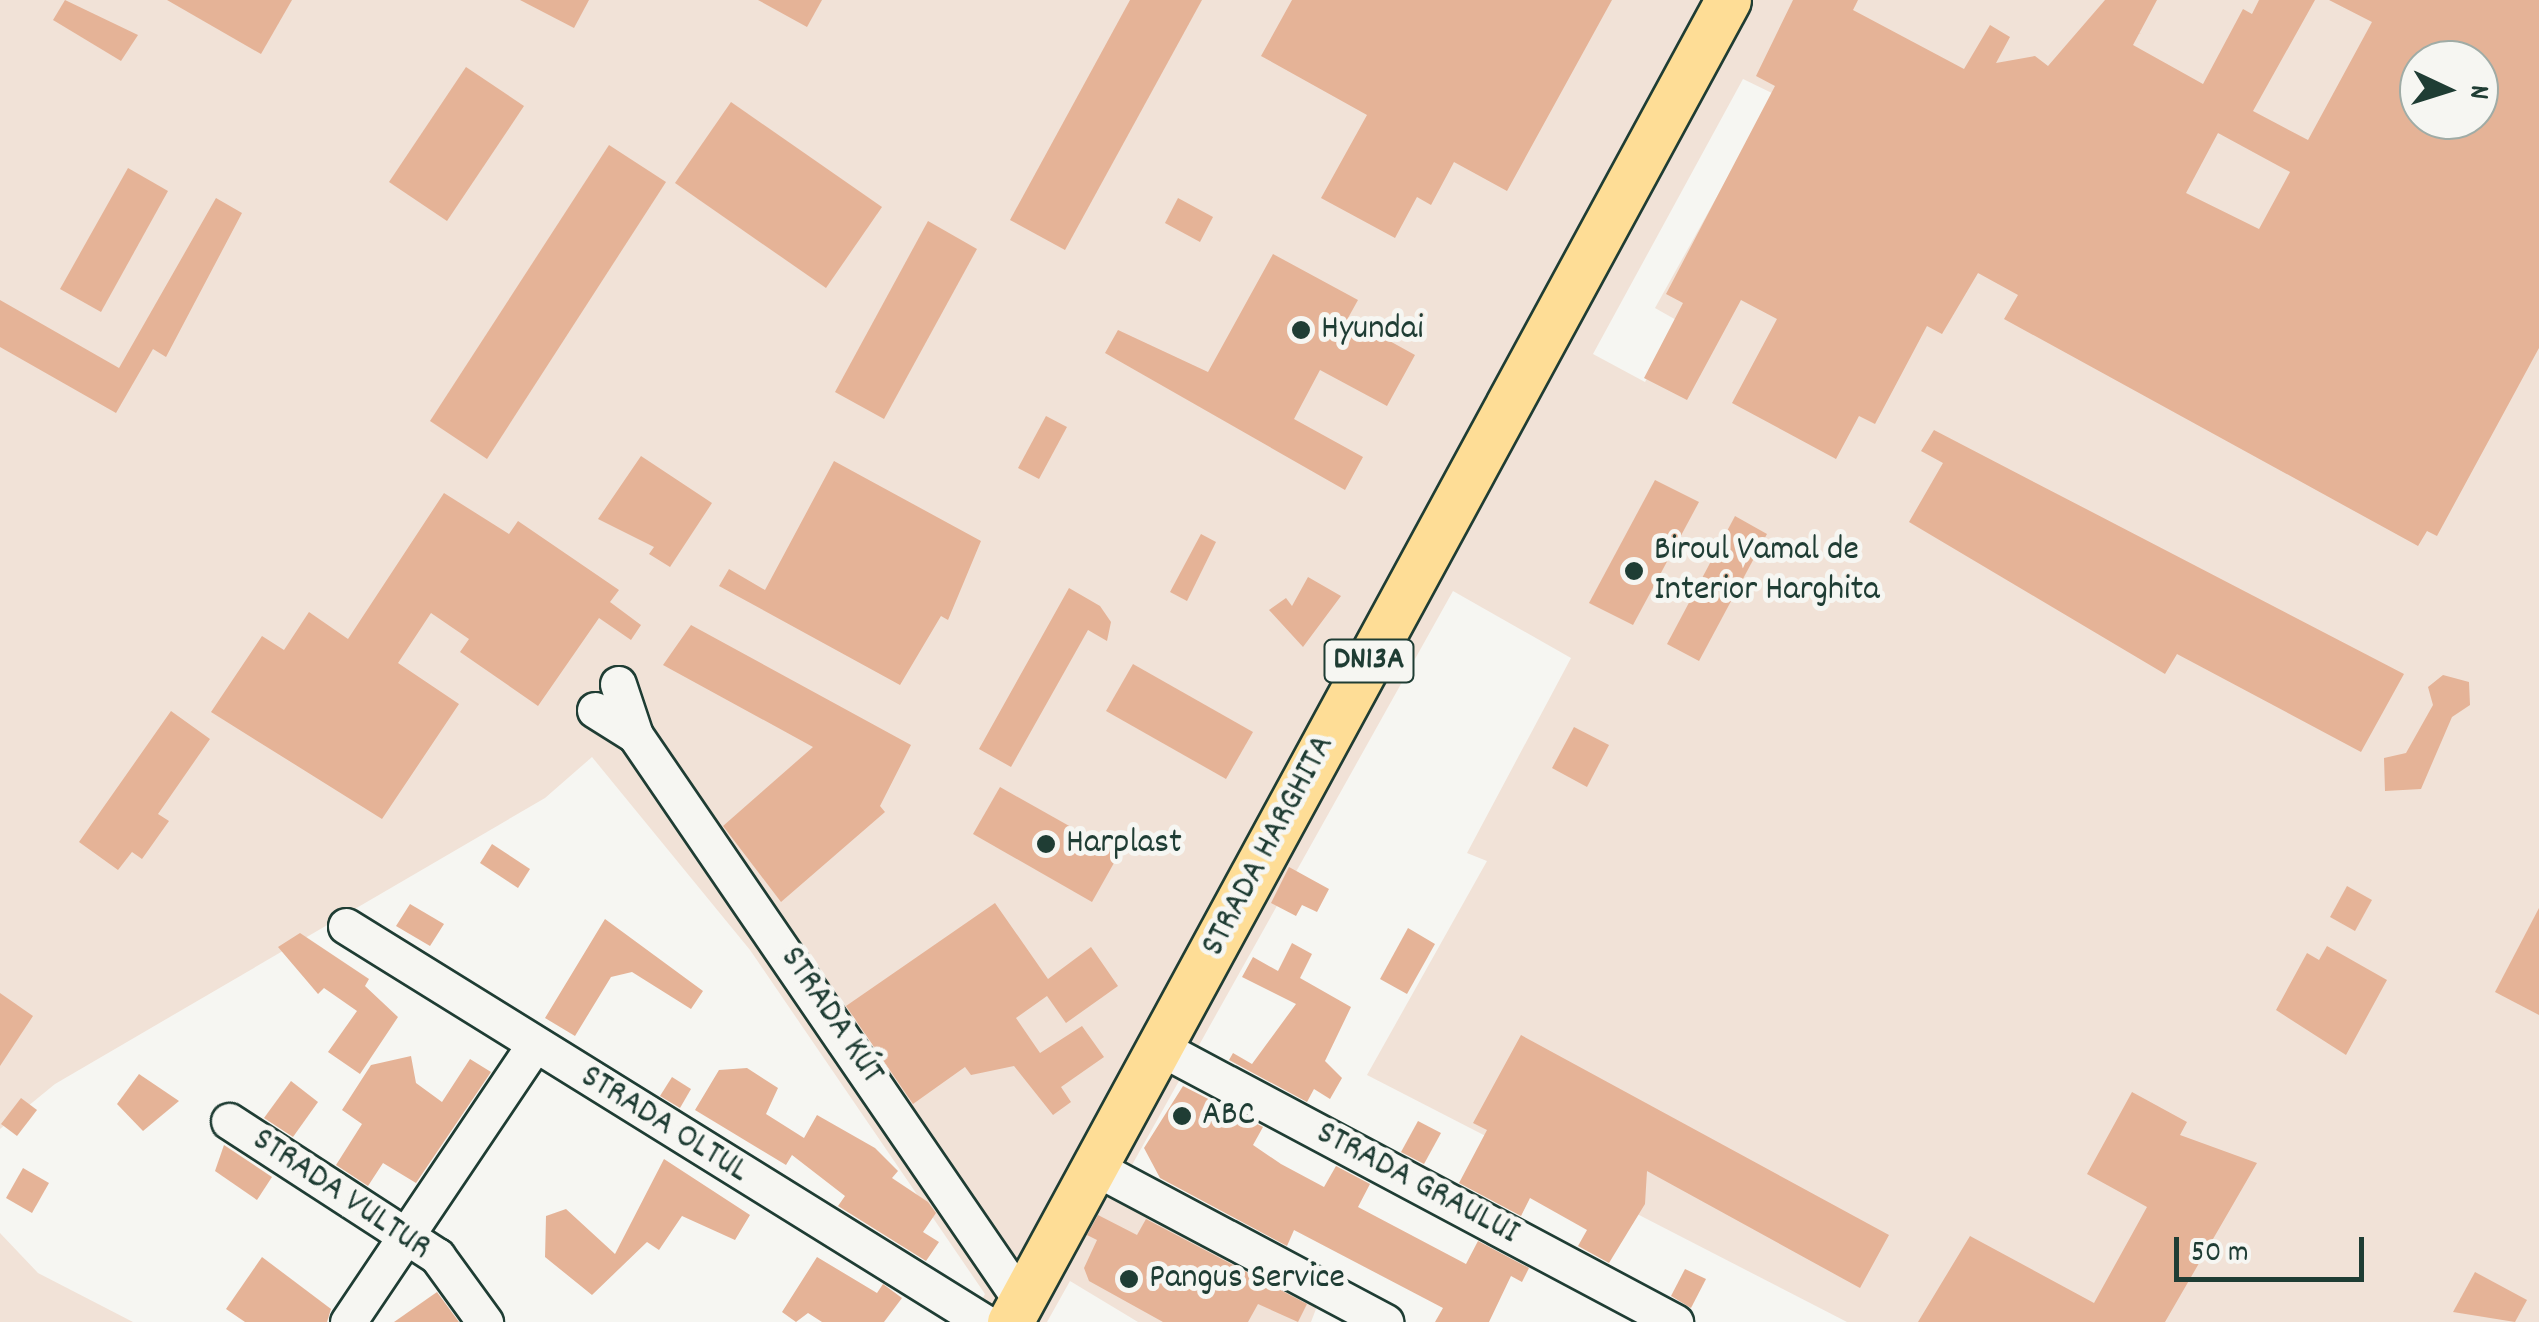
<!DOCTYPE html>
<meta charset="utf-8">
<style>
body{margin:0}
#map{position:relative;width:2539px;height:1322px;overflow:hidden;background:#f6f6f2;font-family:Dekko,sans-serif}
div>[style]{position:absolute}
.built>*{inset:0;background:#f1e2d7}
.building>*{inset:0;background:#e5b397}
.roads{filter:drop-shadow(2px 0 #1f3d34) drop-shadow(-2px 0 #1f3d34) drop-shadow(0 2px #1f3d34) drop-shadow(0 -2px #1f3d34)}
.minor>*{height:35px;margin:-17.5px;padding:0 17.5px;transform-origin:17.5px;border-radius:17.5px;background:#f6f6f2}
.major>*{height:45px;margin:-22.5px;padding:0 22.5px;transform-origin:22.5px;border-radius:22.5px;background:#fedd96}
.dots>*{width:28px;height:28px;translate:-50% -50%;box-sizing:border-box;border:5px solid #f6f6f2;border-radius:50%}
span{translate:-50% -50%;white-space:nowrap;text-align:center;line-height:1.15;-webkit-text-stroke:10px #f6f6f2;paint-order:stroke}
.shield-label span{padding:2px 8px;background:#f6f6f2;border:2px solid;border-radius:8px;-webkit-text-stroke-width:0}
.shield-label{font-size:32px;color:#1f3d34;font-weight:700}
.poi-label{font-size:35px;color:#1f3d34}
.left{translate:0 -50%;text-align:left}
.street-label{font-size:35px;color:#1f3d34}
.north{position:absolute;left:2399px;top:40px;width:100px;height:100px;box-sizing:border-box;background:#f6f6f2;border:2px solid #a0aca6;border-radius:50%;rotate:94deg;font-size:28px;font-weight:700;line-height:40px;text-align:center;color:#1f3d34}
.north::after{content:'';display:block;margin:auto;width:35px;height:45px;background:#1f3d34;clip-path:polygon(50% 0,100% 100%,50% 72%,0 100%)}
.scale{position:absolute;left:2174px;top:1237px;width:190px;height:45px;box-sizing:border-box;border:5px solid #1f3d34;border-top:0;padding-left:12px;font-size:30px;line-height:35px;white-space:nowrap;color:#1f3d34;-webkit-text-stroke:8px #f6f6f2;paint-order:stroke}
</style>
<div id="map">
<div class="built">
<i style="clip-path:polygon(evenodd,0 0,2539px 0,2539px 1322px,1847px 1322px,1367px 1075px,1487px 861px,1467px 853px,1571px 658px,1453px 591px,1118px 1190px,1319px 1301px,1311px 1322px,1138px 1322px,1070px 1281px,1047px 1322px,970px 1322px,985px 1294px,750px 950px,592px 757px,545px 798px,55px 1084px,0 1129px,0 0,2419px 60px,2479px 60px,2479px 120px,2419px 120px,2419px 60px,0 0,1743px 79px,1774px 94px,1655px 308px,1678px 321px,1645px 382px,1593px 354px,1743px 79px)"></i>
<i style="clip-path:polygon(0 1233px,38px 1273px,133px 1322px,0 1322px)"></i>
</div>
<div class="building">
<i style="clip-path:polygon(65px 0,138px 35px,121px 61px,53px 20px)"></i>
<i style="clip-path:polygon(167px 0,292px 0,261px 54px)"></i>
<i style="clip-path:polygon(520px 0,589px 0,574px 28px)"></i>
<i style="clip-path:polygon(758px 0,822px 0,807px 27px)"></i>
<i style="clip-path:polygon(1130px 0,1202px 0,1065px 250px,1010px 220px)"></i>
<i style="clip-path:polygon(1292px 0,1612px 0,1507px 191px,1454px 162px,1431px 205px,1417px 197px,1395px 238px,1321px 198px,1367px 115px,1261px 56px)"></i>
<i style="clip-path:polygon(evenodd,1793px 0,1858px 0,1853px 10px,1964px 69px,1990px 25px,2010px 37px,1996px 63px,2035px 56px,2048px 66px,2105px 0,2157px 0,2133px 45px,2203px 84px,2243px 9px,2252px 14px,2259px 0,2315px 0,2253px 111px,2308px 140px,2372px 22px,2329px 0,2539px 0,2539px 348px,2437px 536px,2427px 531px,2418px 546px,2004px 319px,2018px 295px,1978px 273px,1942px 334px,1927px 326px,1875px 424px,1859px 416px,1836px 459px,1732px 403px,1777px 319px,1741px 300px,1687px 400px,1644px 378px,1683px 303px,1666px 294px,1775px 86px,1756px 76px,1793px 0,2419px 60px,2479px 60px,2479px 120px,2419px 120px,2419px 60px,1793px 0,2218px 133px,2290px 172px,2259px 229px,2186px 193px,2218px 133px)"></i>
<i style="clip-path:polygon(466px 67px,524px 106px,447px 221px,389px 182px)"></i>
<i style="clip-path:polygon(731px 102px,882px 207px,826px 288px,675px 183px)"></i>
<i style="clip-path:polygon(609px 145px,666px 182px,487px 459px,430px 421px)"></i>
<i style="clip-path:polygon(128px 168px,168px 191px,101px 312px,60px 289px)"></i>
<i style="clip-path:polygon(216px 198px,242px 213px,166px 357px,153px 349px,116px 413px,0 347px,0 300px,119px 368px)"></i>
<i style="clip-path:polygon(1178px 198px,1213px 217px,1200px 242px,1165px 223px)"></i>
<i style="clip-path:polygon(928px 221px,977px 249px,884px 419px,835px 392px)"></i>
<i style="clip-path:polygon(1273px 254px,1358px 300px,1348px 318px,1415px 355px,1387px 406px,1320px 370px,1294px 419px,1363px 457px,1345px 490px,1105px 353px,1118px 330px,1208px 372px)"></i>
<i style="clip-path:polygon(1046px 416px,1067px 427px,1039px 479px,1018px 468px)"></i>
<i style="clip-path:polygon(1934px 430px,2404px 674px,2361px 752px,2177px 654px,2165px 674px,1909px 522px,1943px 463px,1921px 451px)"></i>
<i style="clip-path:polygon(641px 456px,712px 503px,670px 567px,649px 554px,654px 547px,598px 519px)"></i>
<i style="clip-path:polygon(834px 461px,981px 541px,948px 620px,941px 616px,900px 685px,719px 586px,729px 569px,765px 590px)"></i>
<i style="clip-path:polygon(1655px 480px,1699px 502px,1633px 625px,1589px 603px)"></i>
<i style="clip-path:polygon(444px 493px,509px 534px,518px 521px,619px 590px,610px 602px,641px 625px,631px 640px,599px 618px,538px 706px,460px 652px,469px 639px,431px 613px,398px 663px,459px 704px,382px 819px,211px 712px,262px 636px,284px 650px,309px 612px,348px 639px)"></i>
<i style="clip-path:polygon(1735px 516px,1767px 534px,1699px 661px,1667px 644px)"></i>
<i style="clip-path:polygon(1201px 534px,1216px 542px,1187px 601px,1170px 592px)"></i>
<i style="clip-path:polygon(1308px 577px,1341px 596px,1303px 647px,1269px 610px,1286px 598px,1292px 606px)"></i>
<i style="clip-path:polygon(1069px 588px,1100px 606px,1111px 622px,1107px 641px,1088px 630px,1011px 767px,979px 749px)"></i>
<i style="clip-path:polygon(691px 625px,911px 745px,880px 806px,885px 812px,781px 902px,723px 826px,813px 747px,663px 665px)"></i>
<i style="clip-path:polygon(1133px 664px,1253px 732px,1226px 779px,1106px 711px)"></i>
<i style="clip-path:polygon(2443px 675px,2469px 682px,2470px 705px,2452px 717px,2421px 789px,2385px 791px,2384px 758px,2406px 753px,2433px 705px,2428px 687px)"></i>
<i style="clip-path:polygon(171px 711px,210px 739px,158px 814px,169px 821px,142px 859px,132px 852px,118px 870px,79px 842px)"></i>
<i style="clip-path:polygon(1574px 727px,1609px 745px,1587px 787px,1552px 768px)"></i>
<i style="clip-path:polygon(1000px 787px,1119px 854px,1092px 902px,973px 834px)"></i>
<i style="clip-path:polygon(492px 844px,530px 869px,518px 888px,480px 863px)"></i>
<i style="clip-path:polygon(1289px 867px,1329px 889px,1317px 912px,1302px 905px,1296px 916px,1271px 903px)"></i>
<i style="clip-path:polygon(2347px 886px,2372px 900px,2355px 931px,2330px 917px)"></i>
<i style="clip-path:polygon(995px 903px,1048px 979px,1091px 947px,1118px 986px,1066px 1023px,1047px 996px,1016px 1018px,1040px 1053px,1082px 1026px,1104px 1057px,1061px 1087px,1071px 1102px,1053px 1115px,1014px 1066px,971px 1075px,965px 1067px,913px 1104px,846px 1006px)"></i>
<i style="clip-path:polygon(410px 904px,444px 924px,430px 946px,396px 926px)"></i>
<i style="clip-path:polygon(2539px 908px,2539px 1015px,2495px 992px)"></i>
<i style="clip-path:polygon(605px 919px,703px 991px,691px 1009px,632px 972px,611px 977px,575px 1036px,545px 1018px)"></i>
<i style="clip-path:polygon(1408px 928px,1435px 944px,1407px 994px,1380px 979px)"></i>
<i style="clip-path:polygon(300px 933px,369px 979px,365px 986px,398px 1017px,360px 1074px,328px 1052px,357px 1011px,324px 988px,318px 994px,278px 947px)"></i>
<i style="clip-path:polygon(1292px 943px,1312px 954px,1300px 978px,1351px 1007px,1325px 1061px,1342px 1078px,1330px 1099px,1314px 1089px,1307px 1102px,1229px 1060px,1233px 1053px,1252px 1064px,1296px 1004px,1242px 977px,1253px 957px,1278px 971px)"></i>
<i style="clip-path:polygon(2327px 946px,2387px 980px,2346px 1055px,2276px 1010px,2307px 953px,2319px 960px)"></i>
<i style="clip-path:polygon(0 993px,33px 1016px,0 1066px)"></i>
<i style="clip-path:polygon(1521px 1035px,1889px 1235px,1860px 1288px,1647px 1171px,1645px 1204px,1609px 1263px,1578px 1246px,1587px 1230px,1530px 1198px,1521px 1216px,1459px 1183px,1487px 1130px,1473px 1123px)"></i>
<i style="clip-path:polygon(411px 1056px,416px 1083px,442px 1102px,470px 1059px,491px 1072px,416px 1183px,383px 1163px,368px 1186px,336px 1165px,362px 1124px,342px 1110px,371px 1065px)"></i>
<i style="clip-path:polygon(747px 1068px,778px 1088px,766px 1114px,804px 1138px,817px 1115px,875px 1148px,898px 1171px,892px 1178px,928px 1202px,936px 1213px,923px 1232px,939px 1242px,926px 1261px,838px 1206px,845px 1196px,792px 1155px,786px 1165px,695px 1110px,719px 1070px)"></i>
<i style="clip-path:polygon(139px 1074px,179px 1101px,143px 1131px,117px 1104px)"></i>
<i style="clip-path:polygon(672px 1077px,691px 1089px,680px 1108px,660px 1096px)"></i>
<i style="clip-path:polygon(291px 1081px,318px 1102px,293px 1137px,264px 1118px)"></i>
<i style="clip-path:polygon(1183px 1086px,1263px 1127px,1253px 1145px,1281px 1164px,1324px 1187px,1336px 1166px,1370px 1184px,1358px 1207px,1466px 1264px,1478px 1241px,1529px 1268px,1522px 1282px,1511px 1276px,1489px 1322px,1435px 1322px,1443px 1308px,1294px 1230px,1287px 1246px,1160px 1178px,1144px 1148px)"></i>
<i style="clip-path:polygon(2132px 1092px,2187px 1122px,2180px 1135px,2257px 1163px,2165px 1322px,1918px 1322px,1970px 1236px,2094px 1303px,2147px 1207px,2087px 1174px)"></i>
<i style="clip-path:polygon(21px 1098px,37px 1110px,17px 1136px,1px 1124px)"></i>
<i style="clip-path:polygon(1418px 1121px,1441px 1133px,1424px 1164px,1401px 1152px)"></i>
<i style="clip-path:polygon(224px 1145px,272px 1177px,257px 1200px,215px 1171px)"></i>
<i style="clip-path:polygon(664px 1159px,750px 1215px,735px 1240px,682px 1216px,659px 1250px,647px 1242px,592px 1295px,545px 1257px,546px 1216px,566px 1209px,615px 1254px)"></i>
<i style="clip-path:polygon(23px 1168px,49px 1183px,32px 1213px,6px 1198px)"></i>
<i style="clip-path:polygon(1098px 1215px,1137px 1235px,1146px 1219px,1307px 1304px,1298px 1322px,1258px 1304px,1248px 1322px,1163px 1322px,1089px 1281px,1084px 1268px,1097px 1240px,1087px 1235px)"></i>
<i style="clip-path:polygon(262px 1257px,331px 1309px,327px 1322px,245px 1322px,226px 1309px)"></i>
<i style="clip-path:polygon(817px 1257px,877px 1293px,883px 1284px,902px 1298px,884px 1322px,822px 1322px,808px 1313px,796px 1322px,782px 1312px)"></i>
<i style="clip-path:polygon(1685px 1269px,1706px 1279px,1691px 1308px,1671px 1296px)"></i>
<i style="clip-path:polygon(2475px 1272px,2527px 1300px,2515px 1322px,2453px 1312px)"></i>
<i style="clip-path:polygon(437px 1292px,459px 1322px,394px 1322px)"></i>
</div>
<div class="roads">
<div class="minor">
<i style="left:618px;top:684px;width:54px;rotate:71.6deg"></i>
<i style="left:595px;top:710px;width:47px;rotate:32deg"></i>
<i style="left:635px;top:735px;width:684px;rotate:55.66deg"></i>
<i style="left:346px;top:926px;width:751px;rotate:31.83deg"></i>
<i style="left:1159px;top:1047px;width:585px;rotate:28.06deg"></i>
<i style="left:229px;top:1121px;width:248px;rotate:33deg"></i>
<i style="left:437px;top:1256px;width:82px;rotate:54deg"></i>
<i style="left:1094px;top:1167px;width:330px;rotate:28deg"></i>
<i style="left:348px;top:1322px;width:335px;rotate:-56.1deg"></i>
</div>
<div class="major">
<i style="left:1010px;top:1322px;width:1504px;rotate:-61.49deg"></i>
</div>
</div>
<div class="dots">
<i style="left:1301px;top:330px;background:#1f3d34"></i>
<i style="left:1634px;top:571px;background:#1f3d34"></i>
<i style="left:1046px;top:844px;background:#1f3d34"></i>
<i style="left:1182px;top:1116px;background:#1f3d34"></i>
<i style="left:1129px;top:1279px;background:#1f3d34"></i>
</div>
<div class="shield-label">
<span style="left:1369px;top:661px">DN13A</span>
</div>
<div class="poi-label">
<span class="left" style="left:1321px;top:330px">Hyundai</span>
<span class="left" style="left:1654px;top:571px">Biroul Vamal de<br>Interior Harghita</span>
<span class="left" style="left:1066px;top:844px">Harplast</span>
<span class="left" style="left:1202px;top:1116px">ABC</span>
<span class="left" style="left:1149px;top:1279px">Pangus Service</span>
</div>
<div class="street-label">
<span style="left:1269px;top:846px;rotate:-62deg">STRADA HARGHITA</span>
<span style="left:831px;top:1016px;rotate:56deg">STRADA KÚT</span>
<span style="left:664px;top:1125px;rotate:32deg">STRADA OLTUL</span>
<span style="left:1417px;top:1184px;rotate:28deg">STRADA GRAULUI</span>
<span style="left:341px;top:1195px;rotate:34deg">STRADA VULTUR</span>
</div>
<div class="north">N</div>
<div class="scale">50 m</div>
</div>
